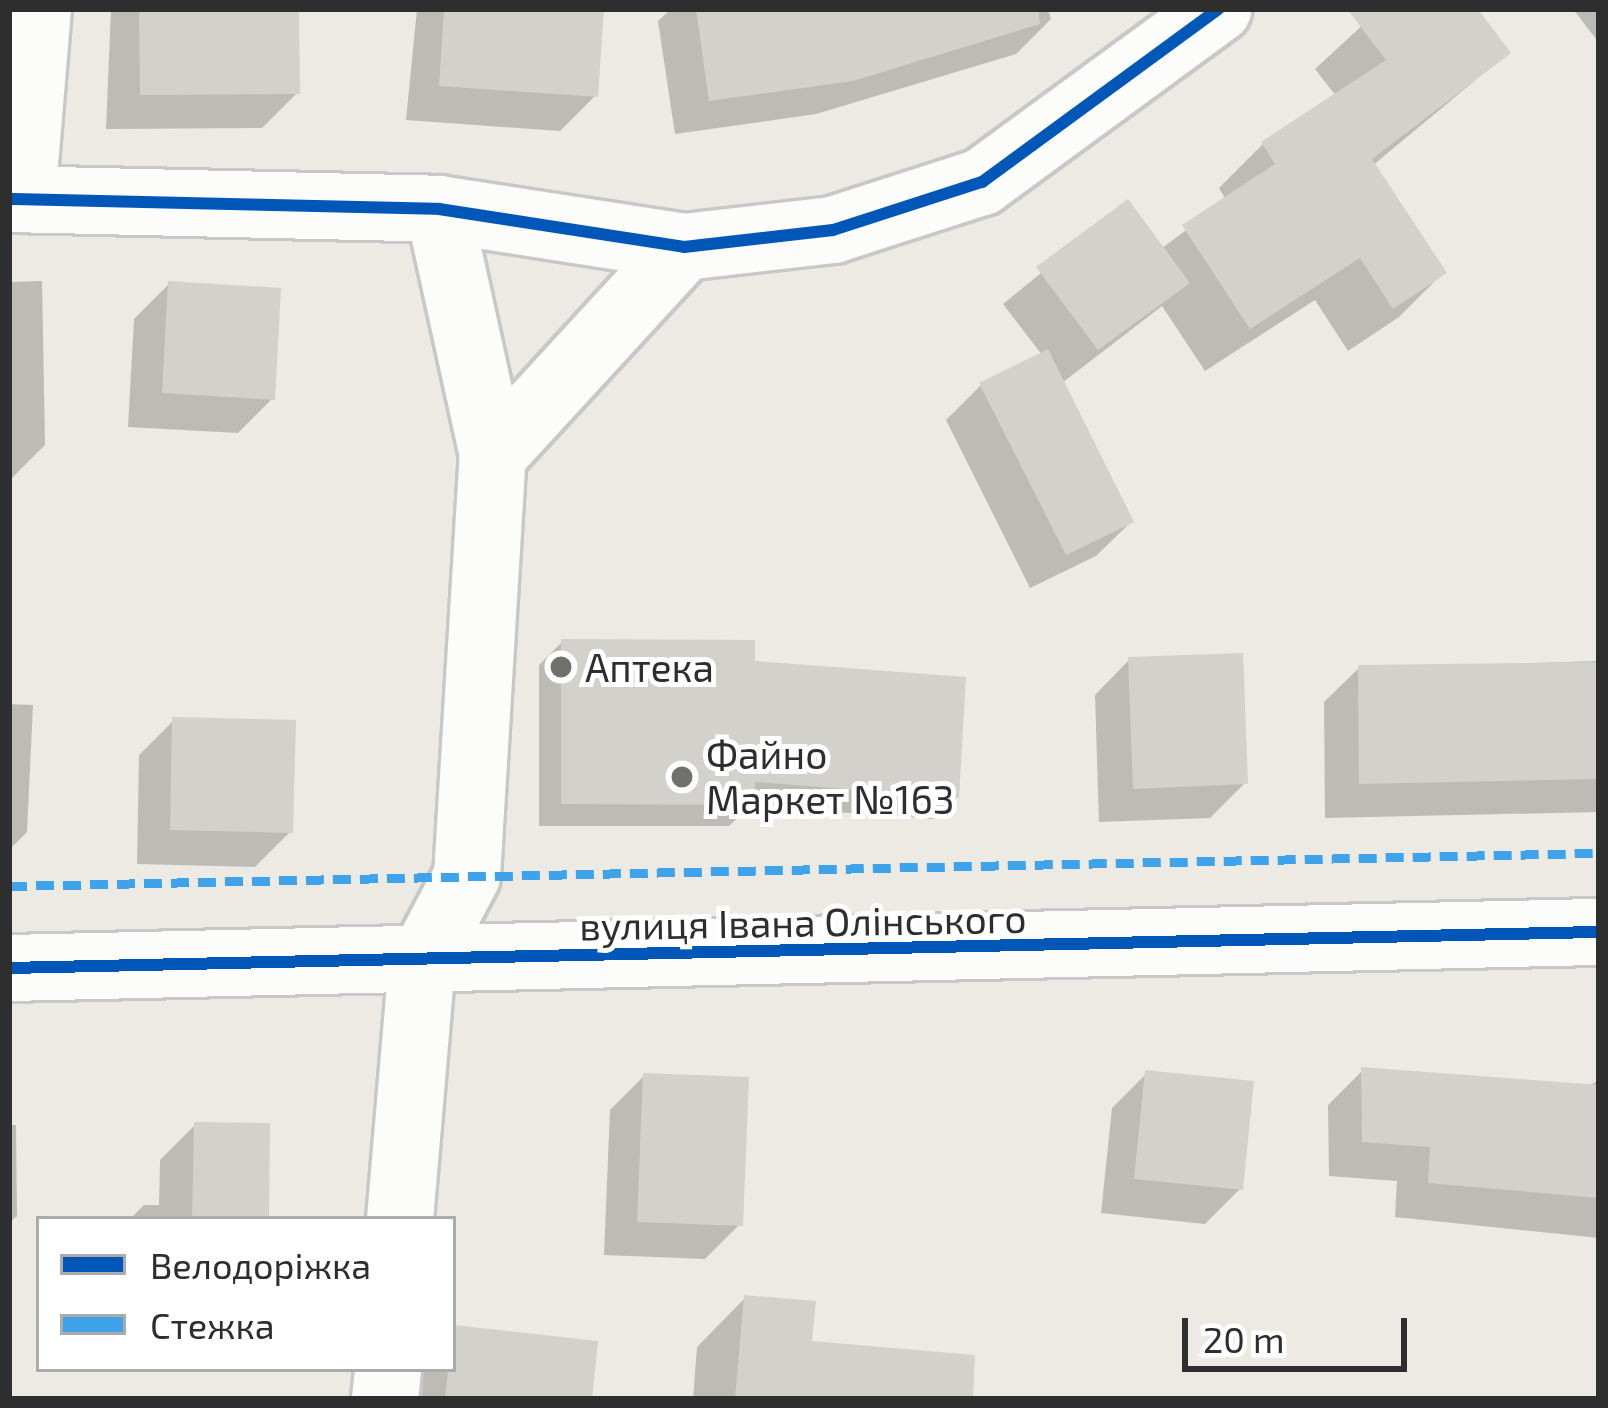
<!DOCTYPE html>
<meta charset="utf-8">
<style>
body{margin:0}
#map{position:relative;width:1608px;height:1408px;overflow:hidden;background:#eceae3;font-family:"Exo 2",sans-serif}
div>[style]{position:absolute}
.shadow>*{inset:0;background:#0003}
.building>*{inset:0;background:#d2d1cc}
.roads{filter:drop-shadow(3px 0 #c9c8c8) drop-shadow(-3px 0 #c9c8c8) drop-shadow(0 3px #c9c8c8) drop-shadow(0 -3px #c9c8c8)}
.minor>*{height:66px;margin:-33px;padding:0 33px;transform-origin:33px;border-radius:33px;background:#fcfcfb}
.tertiary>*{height:66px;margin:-33px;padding:0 33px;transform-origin:33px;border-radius:33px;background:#fcfcfb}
.quiet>*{height:9px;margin-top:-4.5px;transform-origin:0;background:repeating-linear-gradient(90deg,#3ea3eb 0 18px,transparent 0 27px)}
.cycleway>*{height:12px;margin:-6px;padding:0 6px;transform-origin:6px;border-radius:6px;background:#0057b8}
.dots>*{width:33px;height:33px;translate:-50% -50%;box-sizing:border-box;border:6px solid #fff;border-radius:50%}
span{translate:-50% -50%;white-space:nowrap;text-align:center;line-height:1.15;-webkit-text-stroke:10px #fff;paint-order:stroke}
.poi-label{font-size:39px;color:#2e2e2e}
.left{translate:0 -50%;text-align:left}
.street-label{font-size:39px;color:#2e2e2e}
.frame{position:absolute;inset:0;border:12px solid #2e2e2e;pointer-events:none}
.legend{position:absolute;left:36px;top:1216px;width:420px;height:156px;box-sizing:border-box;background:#fff;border:3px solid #ababab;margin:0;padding:15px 21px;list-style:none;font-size:36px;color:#2e2e2e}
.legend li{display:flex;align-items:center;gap:24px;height:60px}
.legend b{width:60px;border:3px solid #ababab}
.scale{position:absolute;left:1182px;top:1318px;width:225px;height:54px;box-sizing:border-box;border:6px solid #2e2e2e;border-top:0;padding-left:15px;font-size:36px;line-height:42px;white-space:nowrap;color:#2e2e2e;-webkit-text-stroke:9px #fff;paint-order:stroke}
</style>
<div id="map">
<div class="shadow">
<i style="clip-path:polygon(111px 9px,296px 9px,297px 93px,262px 128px,106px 129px)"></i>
<i style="clip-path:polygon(417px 9px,601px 9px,595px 96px,560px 131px,406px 120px)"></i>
<i style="clip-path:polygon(671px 9px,1048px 9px,1051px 19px,1016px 54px,816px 114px,675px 134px,658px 21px)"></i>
<i style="clip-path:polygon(1380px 9px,1474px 9px,1508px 53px,1372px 166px,1443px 273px,1399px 317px,1348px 351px,1315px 300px,1205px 371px,1162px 306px,1062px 383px,1131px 522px,1096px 556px,1030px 588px,946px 420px,981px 385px,1042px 355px,1003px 304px,1127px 203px,1161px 249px,1226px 200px,1219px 188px,1263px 144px,1336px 96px,1315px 69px)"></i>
<i style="clip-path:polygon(1573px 9px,1599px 9px,1599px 43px)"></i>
<i style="clip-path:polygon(42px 281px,45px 445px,9px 481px,9px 282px)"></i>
<i style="clip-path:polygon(169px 284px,272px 399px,238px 433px,128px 427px,134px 319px)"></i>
<i style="clip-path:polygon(562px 642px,752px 664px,956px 796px,933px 819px,750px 806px,729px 826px,539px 826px,539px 665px)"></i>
<i style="clip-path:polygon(1129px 660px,1245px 783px,1210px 818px,1099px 822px,1095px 695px)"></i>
<i style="clip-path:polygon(1599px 661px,1599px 812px,1325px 818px,1324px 702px,1359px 668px)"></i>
<i style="clip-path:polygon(9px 704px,33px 705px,27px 832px,9px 850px)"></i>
<i style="clip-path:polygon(174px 720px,290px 832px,255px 867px,137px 864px,139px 755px)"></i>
<i style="clip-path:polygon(1363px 1070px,1587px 1087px,1599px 1080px,1599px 1238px,1395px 1217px,1397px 1181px,1329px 1176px,1328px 1105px)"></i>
<i style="clip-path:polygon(1147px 1073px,1240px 1189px,1205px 1224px,1101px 1213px,1112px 1108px)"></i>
<i style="clip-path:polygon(644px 1076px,740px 1224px,705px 1259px,604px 1255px,610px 1110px)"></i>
<i style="clip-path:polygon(9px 1125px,16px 1125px,17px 1216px,9px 1223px)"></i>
<i style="clip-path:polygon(195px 1125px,266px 1219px,130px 1219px,144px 1205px,159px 1205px,160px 1160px)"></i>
<i style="clip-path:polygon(745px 1298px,809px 1344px,956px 1399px,693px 1399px,697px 1347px)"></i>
<i style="clip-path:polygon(419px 1369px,453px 1369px,589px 1399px,416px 1399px)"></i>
</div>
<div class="building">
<i style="clip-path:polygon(139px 9px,299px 9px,300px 94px,140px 95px)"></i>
<i style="clip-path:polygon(444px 9px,604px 9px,598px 97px,439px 86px)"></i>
<i style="clip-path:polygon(696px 9px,1038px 9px,1040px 24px,853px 81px,709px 101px)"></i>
<i style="clip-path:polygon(1347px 9px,1478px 9px,1511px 53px,1372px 159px,1447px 273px,1393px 309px,1360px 258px,1250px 329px,1182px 225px,1275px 164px,1261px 142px,1386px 60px)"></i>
<i style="clip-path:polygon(1128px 199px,1190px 283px,1098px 350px,1036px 267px)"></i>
<i style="clip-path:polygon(168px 281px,281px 288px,275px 400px,162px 393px)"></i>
<i style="clip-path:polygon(1048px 349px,1134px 522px,1066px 555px,979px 383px)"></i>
<i style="clip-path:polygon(561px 639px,755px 640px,755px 661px,966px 677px,959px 798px,755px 782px,755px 805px,561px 804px)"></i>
<i style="clip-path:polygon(1243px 653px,1248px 784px,1133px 789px,1128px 657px)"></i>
<i style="clip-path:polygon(1599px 662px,1599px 779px,1359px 784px,1358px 665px)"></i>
<i style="clip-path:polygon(172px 717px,296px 720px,293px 833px,170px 830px)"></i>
<i style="clip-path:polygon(1361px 1067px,1599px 1085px,1599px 1198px,1428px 1183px,1430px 1147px,1362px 1142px)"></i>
<i style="clip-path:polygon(1145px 1070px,1254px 1081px,1243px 1190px,1134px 1179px)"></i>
<i style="clip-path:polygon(643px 1073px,749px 1077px,743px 1226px,637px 1222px)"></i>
<i style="clip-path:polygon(194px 1122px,270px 1123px,269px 1219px,192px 1219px)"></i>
<i style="clip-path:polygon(744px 1295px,816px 1301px,812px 1341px,975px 1355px,973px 1399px,735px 1399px)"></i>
<i style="clip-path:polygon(453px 1325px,598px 1341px,592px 1399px,445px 1399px)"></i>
</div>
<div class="roads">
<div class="minor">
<i style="left:9px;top:199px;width:430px;rotate:1.3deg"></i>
<i style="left:439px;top:209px;width:248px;rotate:8.8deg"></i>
<i style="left:684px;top:247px;width:150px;rotate:-6.5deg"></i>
<i style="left:833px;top:230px;width:157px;rotate:-17.9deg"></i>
<i style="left:982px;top:182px;width:293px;rotate:-36.2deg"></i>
<i style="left:22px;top:199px;width:191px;rotate:-85.2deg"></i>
<i style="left:493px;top:455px;width:282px;rotate:-47.4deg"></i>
<i style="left:400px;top:1219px;width:259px;rotate:-85.1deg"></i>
<i style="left:422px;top:961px;width:96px;rotate:-62.1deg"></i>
<i style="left:467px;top:876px;width:422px;rotate:-86.5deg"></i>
<i style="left:493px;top:455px;width:252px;rotate:-102.4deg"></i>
<i style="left:385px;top:1399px;width:30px;rotate:-84deg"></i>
</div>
<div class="tertiary">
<i style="left:9px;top:968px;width:1590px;rotate:-1.3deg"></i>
</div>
</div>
<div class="quiet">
<i style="left:9px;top:886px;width:1590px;rotate:-1.19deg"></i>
</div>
<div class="cycleway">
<i style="left:9px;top:199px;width:430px;rotate:1.3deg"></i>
<i style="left:439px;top:209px;width:248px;rotate:8.8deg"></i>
<i style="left:684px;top:247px;width:150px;rotate:-6.5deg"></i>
<i style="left:833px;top:230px;width:157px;rotate:-17.9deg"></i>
<i style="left:982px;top:182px;width:293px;rotate:-36.2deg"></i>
<i style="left:9px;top:968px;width:1590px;rotate:-1.3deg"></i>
</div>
<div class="dots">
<i style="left:561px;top:667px;background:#70706d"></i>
<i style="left:682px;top:777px;background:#70706d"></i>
</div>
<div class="poi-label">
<span class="left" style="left:585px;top:667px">Аптека</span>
<span class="left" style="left:706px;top:777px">Файно<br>Маркет №163</span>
</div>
<div class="street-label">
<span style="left:803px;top:922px;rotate:-1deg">вулиця Івана Олінського</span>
</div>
<div class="frame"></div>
<ul class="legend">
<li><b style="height:15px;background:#0057b8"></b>Велодоріжка</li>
<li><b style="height:15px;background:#3ea3eb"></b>Стежка</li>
</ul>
<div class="scale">20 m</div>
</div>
